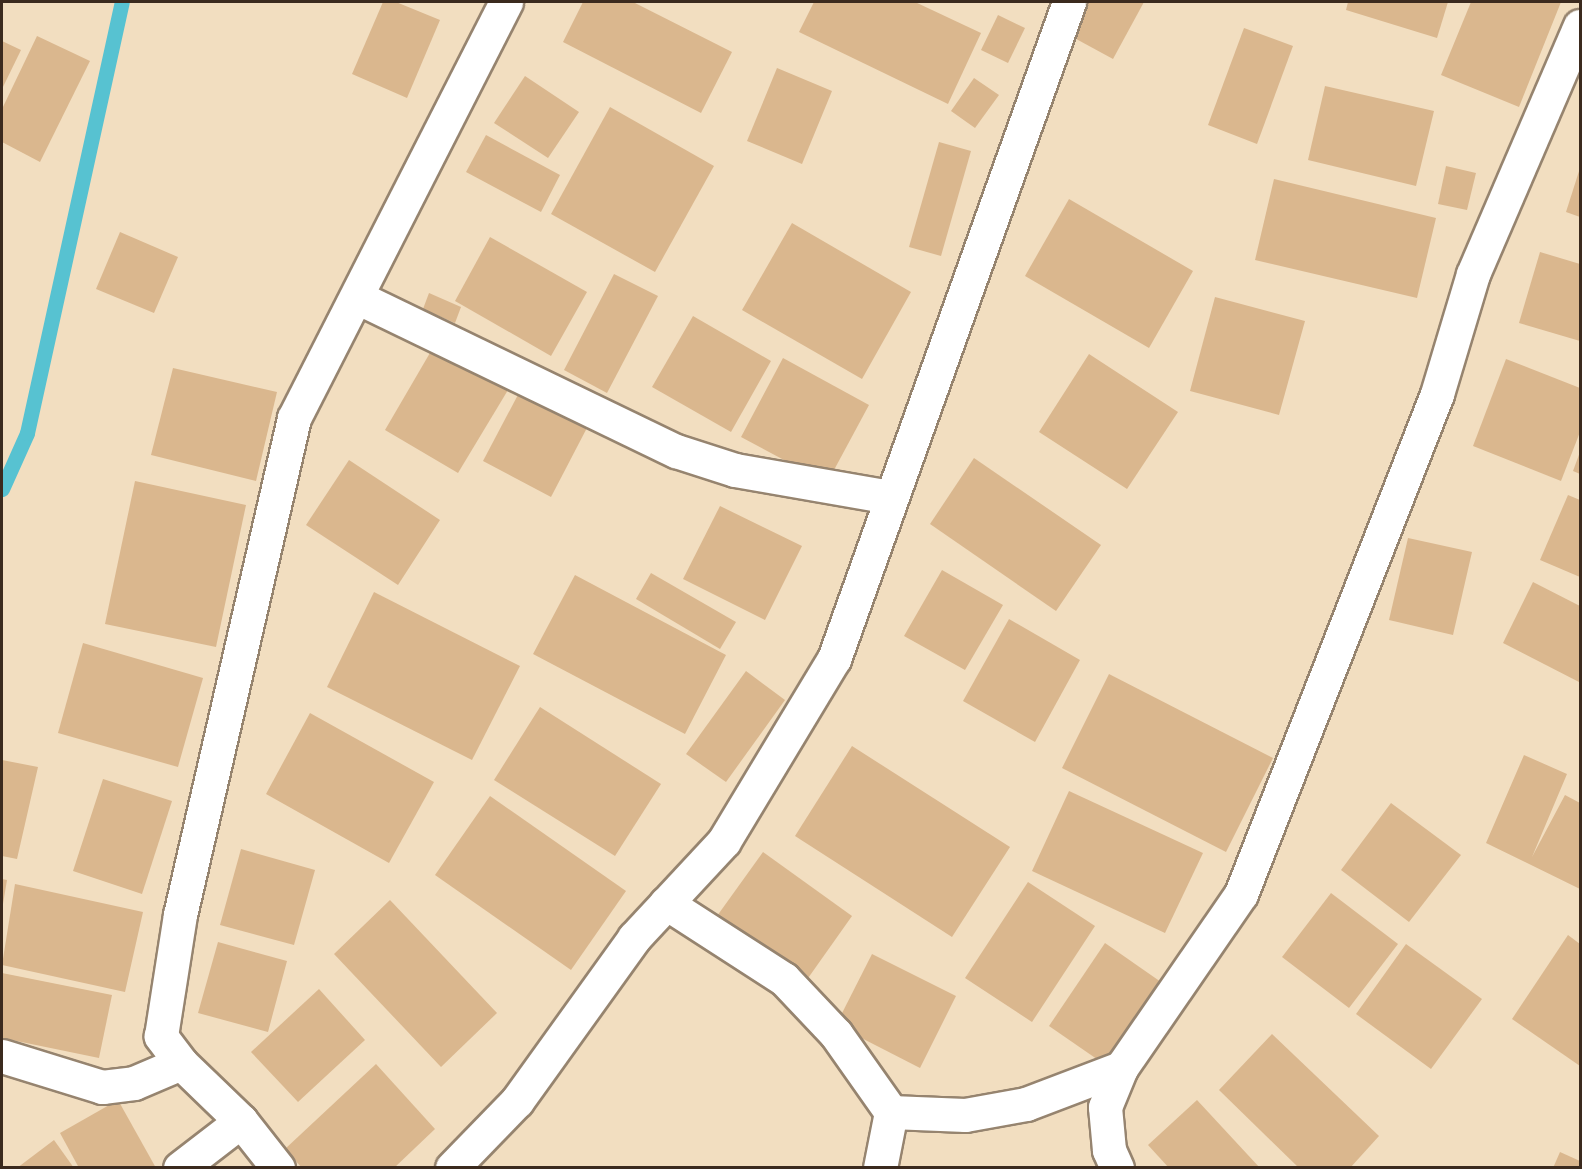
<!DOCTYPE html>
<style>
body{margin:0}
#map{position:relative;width:1582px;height:1169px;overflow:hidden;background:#f2dec0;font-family:"IM FELL DW Pica",serif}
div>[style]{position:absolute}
.stream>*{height:15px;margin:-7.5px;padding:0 7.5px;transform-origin:7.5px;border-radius:7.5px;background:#57c2d1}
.building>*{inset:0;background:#dab78e}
.roads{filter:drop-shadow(2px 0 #96846f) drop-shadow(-2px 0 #96846f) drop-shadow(0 2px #96846f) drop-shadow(0 -2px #96846f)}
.street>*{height:33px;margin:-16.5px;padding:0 16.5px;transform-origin:16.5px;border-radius:16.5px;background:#fff}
span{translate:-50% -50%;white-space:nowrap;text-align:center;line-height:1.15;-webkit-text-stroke:4.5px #f7f3e8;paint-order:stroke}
.frame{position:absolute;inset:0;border:3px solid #3b2a1e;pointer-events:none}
</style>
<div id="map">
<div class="stream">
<i style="left:2px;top:489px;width:61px;rotate:-65.9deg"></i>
<i style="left:27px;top:433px;width:441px;rotate:-77.6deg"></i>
</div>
<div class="building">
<i style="clip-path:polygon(383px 2px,396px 2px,440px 20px,407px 98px,352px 74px)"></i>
<i style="clip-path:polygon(583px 2px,633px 2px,732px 52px,701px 113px,563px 42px)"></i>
<i style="clip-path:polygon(814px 2px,915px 2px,981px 33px,948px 104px,799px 32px)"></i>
<i style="clip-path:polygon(1085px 2px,1144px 2px,1113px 59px,1067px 34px)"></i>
<i style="clip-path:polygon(1348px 2px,1448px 2px,1437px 38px,1346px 10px)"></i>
<i style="clip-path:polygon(1471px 2px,1561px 2px,1519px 107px,1441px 75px)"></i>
<i style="clip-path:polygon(998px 15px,1025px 28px,1008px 63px,981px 50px)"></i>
<i style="clip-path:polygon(1244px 28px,1293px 46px,1257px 144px,1208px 125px)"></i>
<i style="clip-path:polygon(37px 36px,90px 61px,40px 162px,2px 142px,2px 109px)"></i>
<i style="clip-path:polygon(2px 41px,21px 50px,2px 89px)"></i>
<i style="clip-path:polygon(777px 68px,832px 91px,802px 164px,747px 141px)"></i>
<i style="clip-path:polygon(525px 76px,579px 112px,548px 158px,494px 123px)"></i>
<i style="clip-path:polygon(974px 78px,999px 95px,975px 128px,951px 111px)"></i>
<i style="clip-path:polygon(1325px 86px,1434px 111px,1416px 186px,1308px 160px)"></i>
<i style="clip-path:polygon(610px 107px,714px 166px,655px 272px,551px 214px)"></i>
<i style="clip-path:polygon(486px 135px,560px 175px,541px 212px,466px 172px)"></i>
<i style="clip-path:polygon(939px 142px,971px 151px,941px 256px,909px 247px)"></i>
<i style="clip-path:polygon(1446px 166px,1476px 173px,1467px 210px,1438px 204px)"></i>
<i style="clip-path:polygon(1580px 168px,1580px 217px,1566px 212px)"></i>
<i style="clip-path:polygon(1274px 179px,1436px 218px,1417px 298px,1255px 260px)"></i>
<i style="clip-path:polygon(1069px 199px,1193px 271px,1149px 348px,1025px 276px)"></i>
<i style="clip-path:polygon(792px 223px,911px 292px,862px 379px,742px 310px)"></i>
<i style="clip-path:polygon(120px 232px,178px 257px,154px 313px,96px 289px)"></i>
<i style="clip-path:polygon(490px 237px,587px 292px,551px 356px,455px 301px)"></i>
<i style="clip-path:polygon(1540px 252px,1580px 264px,1580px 341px,1519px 323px)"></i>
<i style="clip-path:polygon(614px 274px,658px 296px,607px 393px,564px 370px)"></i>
<i style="clip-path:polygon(429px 293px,461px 307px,455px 323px,423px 309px)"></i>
<i style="clip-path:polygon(1215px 297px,1305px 321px,1279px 415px,1190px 391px)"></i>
<i style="clip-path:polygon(693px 316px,771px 361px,731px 432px,652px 387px)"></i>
<i style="clip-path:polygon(434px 346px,508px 390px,458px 473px,385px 430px)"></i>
<i style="clip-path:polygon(1089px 354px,1178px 412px,1127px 489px,1039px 432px)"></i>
<i style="clip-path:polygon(783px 358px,869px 405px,827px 483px,741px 437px)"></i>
<i style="clip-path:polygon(1506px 359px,1580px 388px,1580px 432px,1561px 481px,1473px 446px)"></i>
<i style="clip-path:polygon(173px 368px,277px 392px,256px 481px,151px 455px)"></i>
<i style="clip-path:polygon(521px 389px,589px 424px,551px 497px,483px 461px)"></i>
<i style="clip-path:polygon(1580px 452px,1580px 474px,1573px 471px)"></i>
<i style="clip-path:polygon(974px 458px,1101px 545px,1056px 611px,930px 524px)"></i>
<i style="clip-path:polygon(349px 460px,440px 520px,398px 585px,306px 525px)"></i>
<i style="clip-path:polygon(135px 481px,246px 505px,216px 647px,105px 624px)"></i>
<i style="clip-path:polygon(1568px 495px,1580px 500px,1580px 577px,1540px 560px)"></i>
<i style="clip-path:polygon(720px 506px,802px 546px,765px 620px,683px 579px)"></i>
<i style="clip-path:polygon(1408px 538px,1472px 552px,1453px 635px,1389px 620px)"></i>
<i style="clip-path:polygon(942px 570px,1003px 605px,965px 670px,904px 636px)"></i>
<i style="clip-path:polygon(651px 573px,736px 622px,720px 649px,636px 599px)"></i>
<i style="clip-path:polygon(575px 575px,726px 655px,685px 734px,533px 654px)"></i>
<i style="clip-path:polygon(1533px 582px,1580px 606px,1579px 682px,1503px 643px)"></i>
<i style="clip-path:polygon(374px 592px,520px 666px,472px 760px,327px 687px)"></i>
<i style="clip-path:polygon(1009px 619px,1080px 660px,1035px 742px,963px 701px)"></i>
<i style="clip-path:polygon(83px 643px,203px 678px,178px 767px,58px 733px)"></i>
<i style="clip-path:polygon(746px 671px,785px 700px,726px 782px,686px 754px)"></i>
<i style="clip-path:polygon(1109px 674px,1273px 758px,1226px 852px,1062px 768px)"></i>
<i style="clip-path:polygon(540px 707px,661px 784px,615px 856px,494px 780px)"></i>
<i style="clip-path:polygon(310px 713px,434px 782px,389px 863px,266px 794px)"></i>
<i style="clip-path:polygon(852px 746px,1010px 847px,952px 937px,795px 836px)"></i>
<i style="clip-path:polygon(1524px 755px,1567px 774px,1532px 857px,1565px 795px,1580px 803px,1580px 889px,1486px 843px)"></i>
<i style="clip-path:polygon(2px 760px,38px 767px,17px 859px,2px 856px)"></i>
<i style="clip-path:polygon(103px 779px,172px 801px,142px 894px,73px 871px)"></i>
<i style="clip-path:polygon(1069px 791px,1203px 853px,1165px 933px,1032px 871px)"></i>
<i style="clip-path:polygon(490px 796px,626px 891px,571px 970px,435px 875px)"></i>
<i style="clip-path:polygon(1391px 803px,1461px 855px,1409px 922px,1341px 870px)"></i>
<i style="clip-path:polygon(241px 849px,315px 870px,294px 945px,220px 925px)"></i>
<i style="clip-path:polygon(763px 852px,852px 916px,806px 981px,717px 916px)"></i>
<i style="clip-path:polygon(2px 879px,7px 880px,3px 904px,2px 904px)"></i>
<i style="clip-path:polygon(1028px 882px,1095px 926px,1032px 1022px,965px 978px)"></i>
<i style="clip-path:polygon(15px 884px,143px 912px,125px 992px,2px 965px)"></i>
<i style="clip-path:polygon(1331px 893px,1398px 944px,1349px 1008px,1282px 957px)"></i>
<i style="clip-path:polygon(390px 900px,497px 1013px,441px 1067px,334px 954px)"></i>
<i style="clip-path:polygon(1568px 935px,1580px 944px,1580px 1066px,1512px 1019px)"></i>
<i style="clip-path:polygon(218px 942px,287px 961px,268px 1032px,198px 1013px)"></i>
<i style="clip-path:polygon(1105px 943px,1161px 982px,1104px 1064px,1049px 1026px)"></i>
<i style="clip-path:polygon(1406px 944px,1482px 999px,1431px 1069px,1356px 1014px)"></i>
<i style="clip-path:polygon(872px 954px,956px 996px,920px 1068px,836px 1025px)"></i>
<i style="clip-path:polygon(2px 973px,112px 995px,99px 1058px,2px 1038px)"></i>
<i style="clip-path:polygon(319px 989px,365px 1040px,298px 1102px,251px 1052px)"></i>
<i style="clip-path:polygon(1272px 1034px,1379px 1136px,1350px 1168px,1299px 1168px,1219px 1090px)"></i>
<i style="clip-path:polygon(376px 1064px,435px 1129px,394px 1168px,302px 1168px,285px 1149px)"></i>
<i style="clip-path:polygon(118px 1100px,156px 1168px,79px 1168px,60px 1133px)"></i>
<i style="clip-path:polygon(1197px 1100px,1260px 1168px,1169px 1168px,1148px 1145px)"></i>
<i style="clip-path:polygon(54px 1140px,74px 1168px,17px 1168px)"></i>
<i style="clip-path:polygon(1560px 1152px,1580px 1161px,1580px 1168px,1553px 1168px)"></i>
</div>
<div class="roads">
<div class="street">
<i style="left:359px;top:298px;width:352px;rotate:25.8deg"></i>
<i style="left:676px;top:451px;width:62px;rotate:17.9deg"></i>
<i style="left:735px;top:470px;width:156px;rotate:9.9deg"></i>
<i style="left:666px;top:903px;width:140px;rotate:32.8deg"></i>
<i style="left:784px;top:979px;width:76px;rotate:46.6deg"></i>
<i style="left:836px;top:1034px;width:95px;rotate:54.8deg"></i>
<i style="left:2px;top:1056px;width:105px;rotate:17.2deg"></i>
<i style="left:102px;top:1087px;width:32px;rotate:-7deg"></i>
<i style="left:134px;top:1083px;width:51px;rotate:-23.1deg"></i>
<i style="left:181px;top:1063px;width:83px;rotate:44deg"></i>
<i style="left:241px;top:1121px;width:60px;rotate:51.8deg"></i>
<i style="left:181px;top:1063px;width:34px;rotate:-127deg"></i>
<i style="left:161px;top:1036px;width:122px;rotate:-81.1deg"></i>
<i style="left:180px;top:915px;width:510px;rotate:-77.08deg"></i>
<i style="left:294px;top:418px;width:467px;rotate:-63deg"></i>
<i style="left:180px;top:1168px;width:77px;rotate:-37.6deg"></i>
<i style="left:452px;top:1168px;width:93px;rotate:-45.9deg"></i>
<i style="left:517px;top:1101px;width:201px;rotate:-54.3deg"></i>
<i style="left:634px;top:938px;width:132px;rotate:-47.1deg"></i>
<i style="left:724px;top:841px;width:213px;rotate:-58.9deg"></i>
<i style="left:834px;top:659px;width:698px;rotate:-70.32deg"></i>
<i style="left:880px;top:1168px;width:57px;rotate:-78.9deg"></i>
<i style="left:891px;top:1112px;width:74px;rotate:2.3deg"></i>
<i style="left:965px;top:1115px;width:62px;rotate:-10.2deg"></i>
<i style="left:1026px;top:1104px;width:102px;rotate:-20.8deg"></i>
<i style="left:1121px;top:1068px;width:211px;rotate:-55.4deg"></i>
<i style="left:1241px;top:894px;width:537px;rotate:-68.59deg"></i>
<i style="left:1437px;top:394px;width:125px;rotate:-73.3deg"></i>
<i style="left:1473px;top:274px;width:270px;rotate:-66.7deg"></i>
<i style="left:1117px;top:1168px;width:20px;rotate:-114deg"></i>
<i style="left:1109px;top:1150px;width:43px;rotate:-95.3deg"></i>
<i style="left:1105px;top:1107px;width:42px;rotate:-67.7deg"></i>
</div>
</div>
<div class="frame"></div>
</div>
